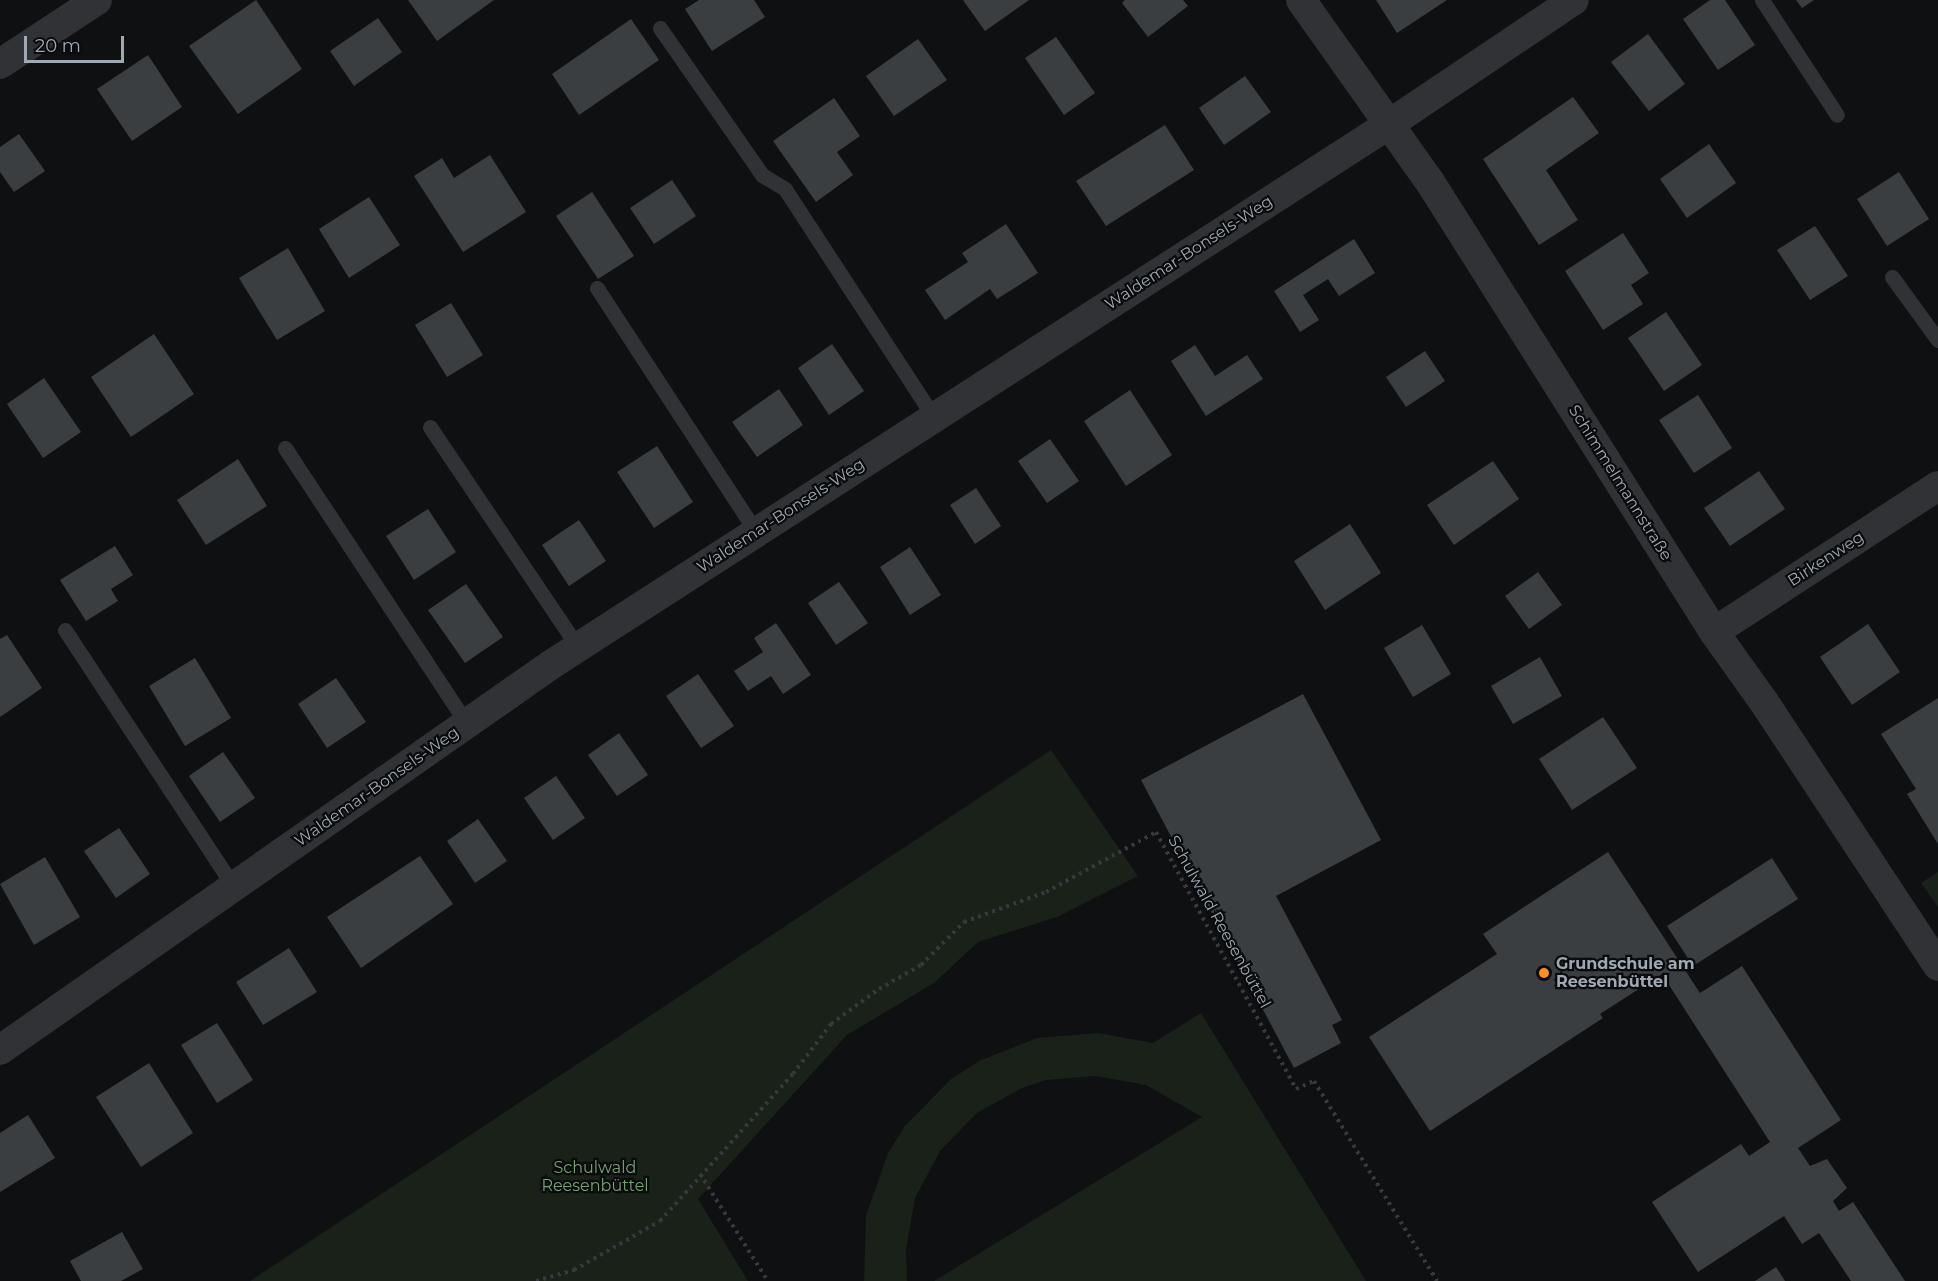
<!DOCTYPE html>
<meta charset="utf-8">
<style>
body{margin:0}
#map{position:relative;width:1938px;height:1281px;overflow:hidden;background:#0f1011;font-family:Montserrat,sans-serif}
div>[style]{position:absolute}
.green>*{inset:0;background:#192119}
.building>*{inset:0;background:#3b3e41}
.path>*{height:4px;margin-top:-2px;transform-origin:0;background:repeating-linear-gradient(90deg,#36393d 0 3px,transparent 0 7.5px)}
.lane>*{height:15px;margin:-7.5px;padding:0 7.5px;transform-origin:7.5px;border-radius:7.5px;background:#303236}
.street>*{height:30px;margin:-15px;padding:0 15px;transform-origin:15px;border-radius:15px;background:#303236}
.dots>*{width:16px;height:16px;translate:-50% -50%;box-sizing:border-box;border:3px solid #0a0b0c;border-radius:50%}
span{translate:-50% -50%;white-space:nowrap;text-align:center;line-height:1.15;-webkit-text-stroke:4.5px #0a0b0c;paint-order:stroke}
.street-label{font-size:16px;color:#9fa8b3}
.poi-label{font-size:16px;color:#9fa8b3;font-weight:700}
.left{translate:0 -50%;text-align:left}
.park-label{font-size:16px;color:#78a074}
.scale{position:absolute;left:24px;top:36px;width:100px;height:27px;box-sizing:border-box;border:3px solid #9fa8b3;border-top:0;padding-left:8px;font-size:18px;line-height:21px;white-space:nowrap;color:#9fa8b3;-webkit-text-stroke:4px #0a0b0c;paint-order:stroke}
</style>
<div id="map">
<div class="green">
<i style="clip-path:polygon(1051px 750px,1138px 876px,1057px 917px,978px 942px,934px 983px,847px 1035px,698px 1199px,748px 1281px,250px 1281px)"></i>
<i style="clip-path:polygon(1938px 872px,1938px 907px,1921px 883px)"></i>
<i style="clip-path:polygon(1201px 1013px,1366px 1281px,934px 1281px,1202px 1117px,1146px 1085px,1096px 1076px,1046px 1080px,1022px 1088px,977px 1113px,940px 1151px,915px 1198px,906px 1250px,907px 1281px,864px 1281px,866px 1216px,888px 1153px,905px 1126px,951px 1079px,979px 1061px,1037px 1038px,1098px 1033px,1153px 1043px)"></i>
</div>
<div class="building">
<i style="clip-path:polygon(256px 0,302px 69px,238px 114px,189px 46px)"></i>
<i style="clip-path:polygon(408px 0,494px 0,437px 41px)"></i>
<i style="clip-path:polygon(699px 0,754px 0,765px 17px,712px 51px,685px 9px)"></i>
<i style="clip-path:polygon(963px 0,1029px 0,985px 31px)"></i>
<i style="clip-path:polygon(1125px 0,1183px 0,1188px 6px,1148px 37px,1122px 3px)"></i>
<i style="clip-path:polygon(1376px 0,1447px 0,1397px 33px)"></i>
<i style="clip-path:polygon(1710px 0,1725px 0,1755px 45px,1718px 70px,1683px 19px)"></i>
<i style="clip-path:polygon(1796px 0,1814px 0,1802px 8px)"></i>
<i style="clip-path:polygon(378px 18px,402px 52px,354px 86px,330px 51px)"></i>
<i style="clip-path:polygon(631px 19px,659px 60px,579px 115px,552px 74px)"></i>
<i style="clip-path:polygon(1648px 34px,1685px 84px,1649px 111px,1611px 62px)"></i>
<i style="clip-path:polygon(1056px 37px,1095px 93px,1064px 115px,1025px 58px)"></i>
<i style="clip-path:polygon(918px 39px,947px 80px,894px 116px,866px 76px)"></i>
<i style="clip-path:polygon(148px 55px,182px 107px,132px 141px,97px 89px)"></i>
<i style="clip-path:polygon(1245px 76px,1271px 112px,1224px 145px,1199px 108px)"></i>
<i style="clip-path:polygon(1573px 97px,1599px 133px,1546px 170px,1578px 220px,1539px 245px,1483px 159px)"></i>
<i style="clip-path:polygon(834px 98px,860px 136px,837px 152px,853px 175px,816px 202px,773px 141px)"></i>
<i style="clip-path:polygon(1165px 125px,1194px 170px,1106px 226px,1076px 181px)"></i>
<i style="clip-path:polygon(19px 134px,45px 171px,14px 192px,0 172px,0 147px)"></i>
<i style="clip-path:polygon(1709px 144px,1736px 183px,1687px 218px,1660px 179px)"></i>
<i style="clip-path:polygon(490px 155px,526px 212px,463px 252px,414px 176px,442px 158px,454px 178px)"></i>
<i style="clip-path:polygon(1899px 172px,1929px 219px,1887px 246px,1857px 199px)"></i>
<i style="clip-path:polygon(672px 180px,696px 216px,654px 244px,630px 208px)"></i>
<i style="clip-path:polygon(592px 192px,634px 256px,598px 279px,556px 216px)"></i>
<i style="clip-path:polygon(369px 197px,400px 245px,349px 278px,319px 229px)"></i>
<i style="clip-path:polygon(1006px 224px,1038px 273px,997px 299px,990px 289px,945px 320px,925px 290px,968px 262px,962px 253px)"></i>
<i style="clip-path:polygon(1815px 226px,1848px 276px,1810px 300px,1777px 250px)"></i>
<i style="clip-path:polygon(1623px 233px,1649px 273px,1631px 285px,1643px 304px,1603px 330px,1565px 271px)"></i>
<i style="clip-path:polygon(1354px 239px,1375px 273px,1339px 296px,1328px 279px,1303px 295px,1319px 320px,1300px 332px,1274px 291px)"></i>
<i style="clip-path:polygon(288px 248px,325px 311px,277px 340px,239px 278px)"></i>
<i style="clip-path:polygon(451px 303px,483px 355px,447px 377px,415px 325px)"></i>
<i style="clip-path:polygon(1666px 312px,1702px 365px,1664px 391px,1628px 338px)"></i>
<i style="clip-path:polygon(154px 334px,194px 394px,131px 437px,91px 377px)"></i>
<i style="clip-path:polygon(832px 344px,864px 391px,829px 415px,798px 368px)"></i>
<i style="clip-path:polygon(1195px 345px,1215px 376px,1247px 355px,1263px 379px,1206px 416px,1171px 361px)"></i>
<i style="clip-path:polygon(1425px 351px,1445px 381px,1406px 407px,1386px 377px)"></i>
<i style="clip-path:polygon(44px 378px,81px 432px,43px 458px,7px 404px)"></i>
<i style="clip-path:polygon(779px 389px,803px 425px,757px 457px,732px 422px)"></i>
<i style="clip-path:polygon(1130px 390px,1172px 455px,1126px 486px,1084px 421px)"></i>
<i style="clip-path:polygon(1698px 395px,1732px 448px,1694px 473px,1659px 420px)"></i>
<i style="clip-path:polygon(1050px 439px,1079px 481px,1047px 503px,1018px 461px)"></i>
<i style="clip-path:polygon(657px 446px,693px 502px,654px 528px,617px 472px)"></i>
<i style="clip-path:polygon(238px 459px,267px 506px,206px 545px,177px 500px)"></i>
<i style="clip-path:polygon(1493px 461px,1519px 499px,1454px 545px,1427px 505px)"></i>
<i style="clip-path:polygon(1759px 471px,1785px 509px,1730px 546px,1704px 508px)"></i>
<i style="clip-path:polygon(976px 488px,1001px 526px,975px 544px,950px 505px)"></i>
<i style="clip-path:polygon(428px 509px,456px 552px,414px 580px,386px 536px)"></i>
<i style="clip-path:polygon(579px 520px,606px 561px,569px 586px,542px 545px)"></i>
<i style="clip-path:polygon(1350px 524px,1381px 573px,1325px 610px,1294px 561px)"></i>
<i style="clip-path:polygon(115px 546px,133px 575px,111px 589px,118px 601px,86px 621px,60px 580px)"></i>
<i style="clip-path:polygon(910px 547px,941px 595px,910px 615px,880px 567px)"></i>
<i style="clip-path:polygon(1538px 572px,1562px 605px,1529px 629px,1505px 596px)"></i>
<i style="clip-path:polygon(839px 582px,868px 623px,836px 645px,808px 603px)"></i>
<i style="clip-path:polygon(466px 584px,503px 637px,465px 663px,428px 610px)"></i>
<i style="clip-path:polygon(776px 623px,811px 675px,783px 694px,771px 676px,748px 691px,734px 671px,763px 652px,754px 638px)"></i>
<i style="clip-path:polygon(1868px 624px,1900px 672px,1852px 705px,1820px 657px)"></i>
<i style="clip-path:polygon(1422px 625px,1451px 674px,1413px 697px,1384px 648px)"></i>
<i style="clip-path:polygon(7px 635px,42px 688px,0 717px,0 639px)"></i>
<i style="clip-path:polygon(1540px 657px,1562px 696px,1513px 724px,1491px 686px)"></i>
<i style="clip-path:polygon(195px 658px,231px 718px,185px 746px,149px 686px)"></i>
<i style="clip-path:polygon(698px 674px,734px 726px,701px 748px,666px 696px)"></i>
<i style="clip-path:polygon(336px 678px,366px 722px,327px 748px,298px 704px)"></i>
<i style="clip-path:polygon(1303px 694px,1381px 840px,1276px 896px,1342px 1020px,1332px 1025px,1341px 1043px,1294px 1068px,1141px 780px)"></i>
<i style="clip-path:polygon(1938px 698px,1938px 844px,1907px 794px,1916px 789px,1881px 734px)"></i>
<i style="clip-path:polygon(1603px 717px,1637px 768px,1572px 810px,1539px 759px)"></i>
<i style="clip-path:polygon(619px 733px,648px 775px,617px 796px,588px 755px)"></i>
<i style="clip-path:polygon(223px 752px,255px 798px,220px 822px,189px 776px)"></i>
<i style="clip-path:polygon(556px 776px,585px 818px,553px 840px,524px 798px)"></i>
<i style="clip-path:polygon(478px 819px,507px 861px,475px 883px,447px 841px)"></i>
<i style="clip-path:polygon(119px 828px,150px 874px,116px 898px,84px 851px)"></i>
<i style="clip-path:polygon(1608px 852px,1700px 993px,1742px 966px,1841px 1120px,1798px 1148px,1810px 1166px,1827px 1159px,1847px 1188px,1833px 1201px,1839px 1211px,1853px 1202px,1905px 1281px,1851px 1281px,1819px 1233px,1802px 1244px,1784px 1216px,1698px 1272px,1652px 1202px,1741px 1144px,1749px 1156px,1770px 1142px,1662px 974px,1600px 1014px,1603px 1018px,1430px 1131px,1369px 1037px,1497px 954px,1483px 934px)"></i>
<i style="clip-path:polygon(420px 856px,453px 904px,361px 968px,327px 917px)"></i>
<i style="clip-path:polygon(45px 857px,80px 917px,34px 945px,0 884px)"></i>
<i style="clip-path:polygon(1772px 858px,1798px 899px,1693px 966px,1667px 926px)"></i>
<i style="clip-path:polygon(289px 948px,317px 992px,263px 1025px,236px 982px)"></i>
<i style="clip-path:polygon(217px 1023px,253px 1080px,217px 1103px,181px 1045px)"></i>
<i style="clip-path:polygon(149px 1063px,193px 1133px,141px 1167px,96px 1097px)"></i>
<i style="clip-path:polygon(28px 1115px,55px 1158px,0 1192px,0 1133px)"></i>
<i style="clip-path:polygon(122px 1232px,143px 1269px,121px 1281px,81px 1281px,70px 1261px)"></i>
<i style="clip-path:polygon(1776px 1267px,1785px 1281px,1755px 1281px)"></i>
</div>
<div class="path">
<i style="left:700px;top:1174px;width:127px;rotate:57.6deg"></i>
<i style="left:536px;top:1281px;width:40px;rotate:-16deg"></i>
<i style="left:574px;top:1270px;width:99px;rotate:-29.7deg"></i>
<i style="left:660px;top:1221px;width:198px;rotate:-47.9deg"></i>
<i style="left:793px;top:1074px;width:63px;rotate:-52.8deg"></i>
<i style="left:831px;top:1024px;width:59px;rotate:-36.1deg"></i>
<i style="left:879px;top:989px;width:48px;rotate:-29.7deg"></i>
<i style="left:921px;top:965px;width:61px;rotate:-45deg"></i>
<i style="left:964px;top:922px;width:87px;rotate:-20.1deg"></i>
<i style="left:1046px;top:892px;width:125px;rotate:-28.6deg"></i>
<i style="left:1156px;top:832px;width:293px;rotate:61.4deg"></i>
<i style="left:1296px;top:1089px;width:20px;rotate:-24deg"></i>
<i style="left:1314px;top:1081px;width:235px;rotate:58.4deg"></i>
</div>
<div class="lane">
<i style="left:1762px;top:0;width:137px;rotate:56.9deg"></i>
<i style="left:660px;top:28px;width:179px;rotate:55.2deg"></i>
<i style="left:762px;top:175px;width:27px;rotate:31deg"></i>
<i style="left:785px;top:189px;width:273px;rotate:56.9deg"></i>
<i style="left:1892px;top:277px;width:78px;rotate:53.9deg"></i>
<i style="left:597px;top:288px;width:291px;rotate:56.9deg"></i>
<i style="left:430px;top:427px;width:265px;rotate:56.1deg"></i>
<i style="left:285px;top:448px;width:331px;rotate:56.6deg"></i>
<i style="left:65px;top:630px;width:308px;rotate:56.7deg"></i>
</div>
<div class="street">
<i style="left:1301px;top:0;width:223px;rotate:54.7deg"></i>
<i style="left:1430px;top:182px;width:532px;rotate:57.74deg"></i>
<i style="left:1714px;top:632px;width:86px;rotate:54.5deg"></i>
<i style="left:1764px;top:702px;width:316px;rotate:56.6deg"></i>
<i style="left:0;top:64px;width:116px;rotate:-33.4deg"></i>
<i style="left:1714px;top:632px;width:267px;rotate:-33.1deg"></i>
<i style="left:0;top:1050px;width:674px;rotate:-34.96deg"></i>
<i style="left:552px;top:664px;width:998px;rotate:-32.81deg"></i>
<i style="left:1391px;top:123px;width:220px;rotate:-33.9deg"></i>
</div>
<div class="dots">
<i style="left:1544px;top:973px;background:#ff9019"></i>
</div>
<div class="street-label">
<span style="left:1189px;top:253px;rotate:-33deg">Waldemar-Bonsels-Weg</span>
<span style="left:1620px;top:483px;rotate:58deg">Schimmelmannstraße</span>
<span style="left:781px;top:516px;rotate:-33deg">Waldemar-Bonsels-Weg</span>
<span style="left:1826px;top:559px;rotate:-33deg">Birkenweg</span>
<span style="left:377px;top:787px;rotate:-35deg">Waldemar-Bonsels-Weg</span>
<span style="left:1219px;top:922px;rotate:61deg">Schulwald Reesenbüttel</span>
</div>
<div class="poi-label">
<span class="left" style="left:1556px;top:973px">Grundschule am<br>Reesenbüttel</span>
</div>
<div class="park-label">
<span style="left:595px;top:1177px">Schulwald<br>Reesenbüttel</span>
</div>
<div class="scale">20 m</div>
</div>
